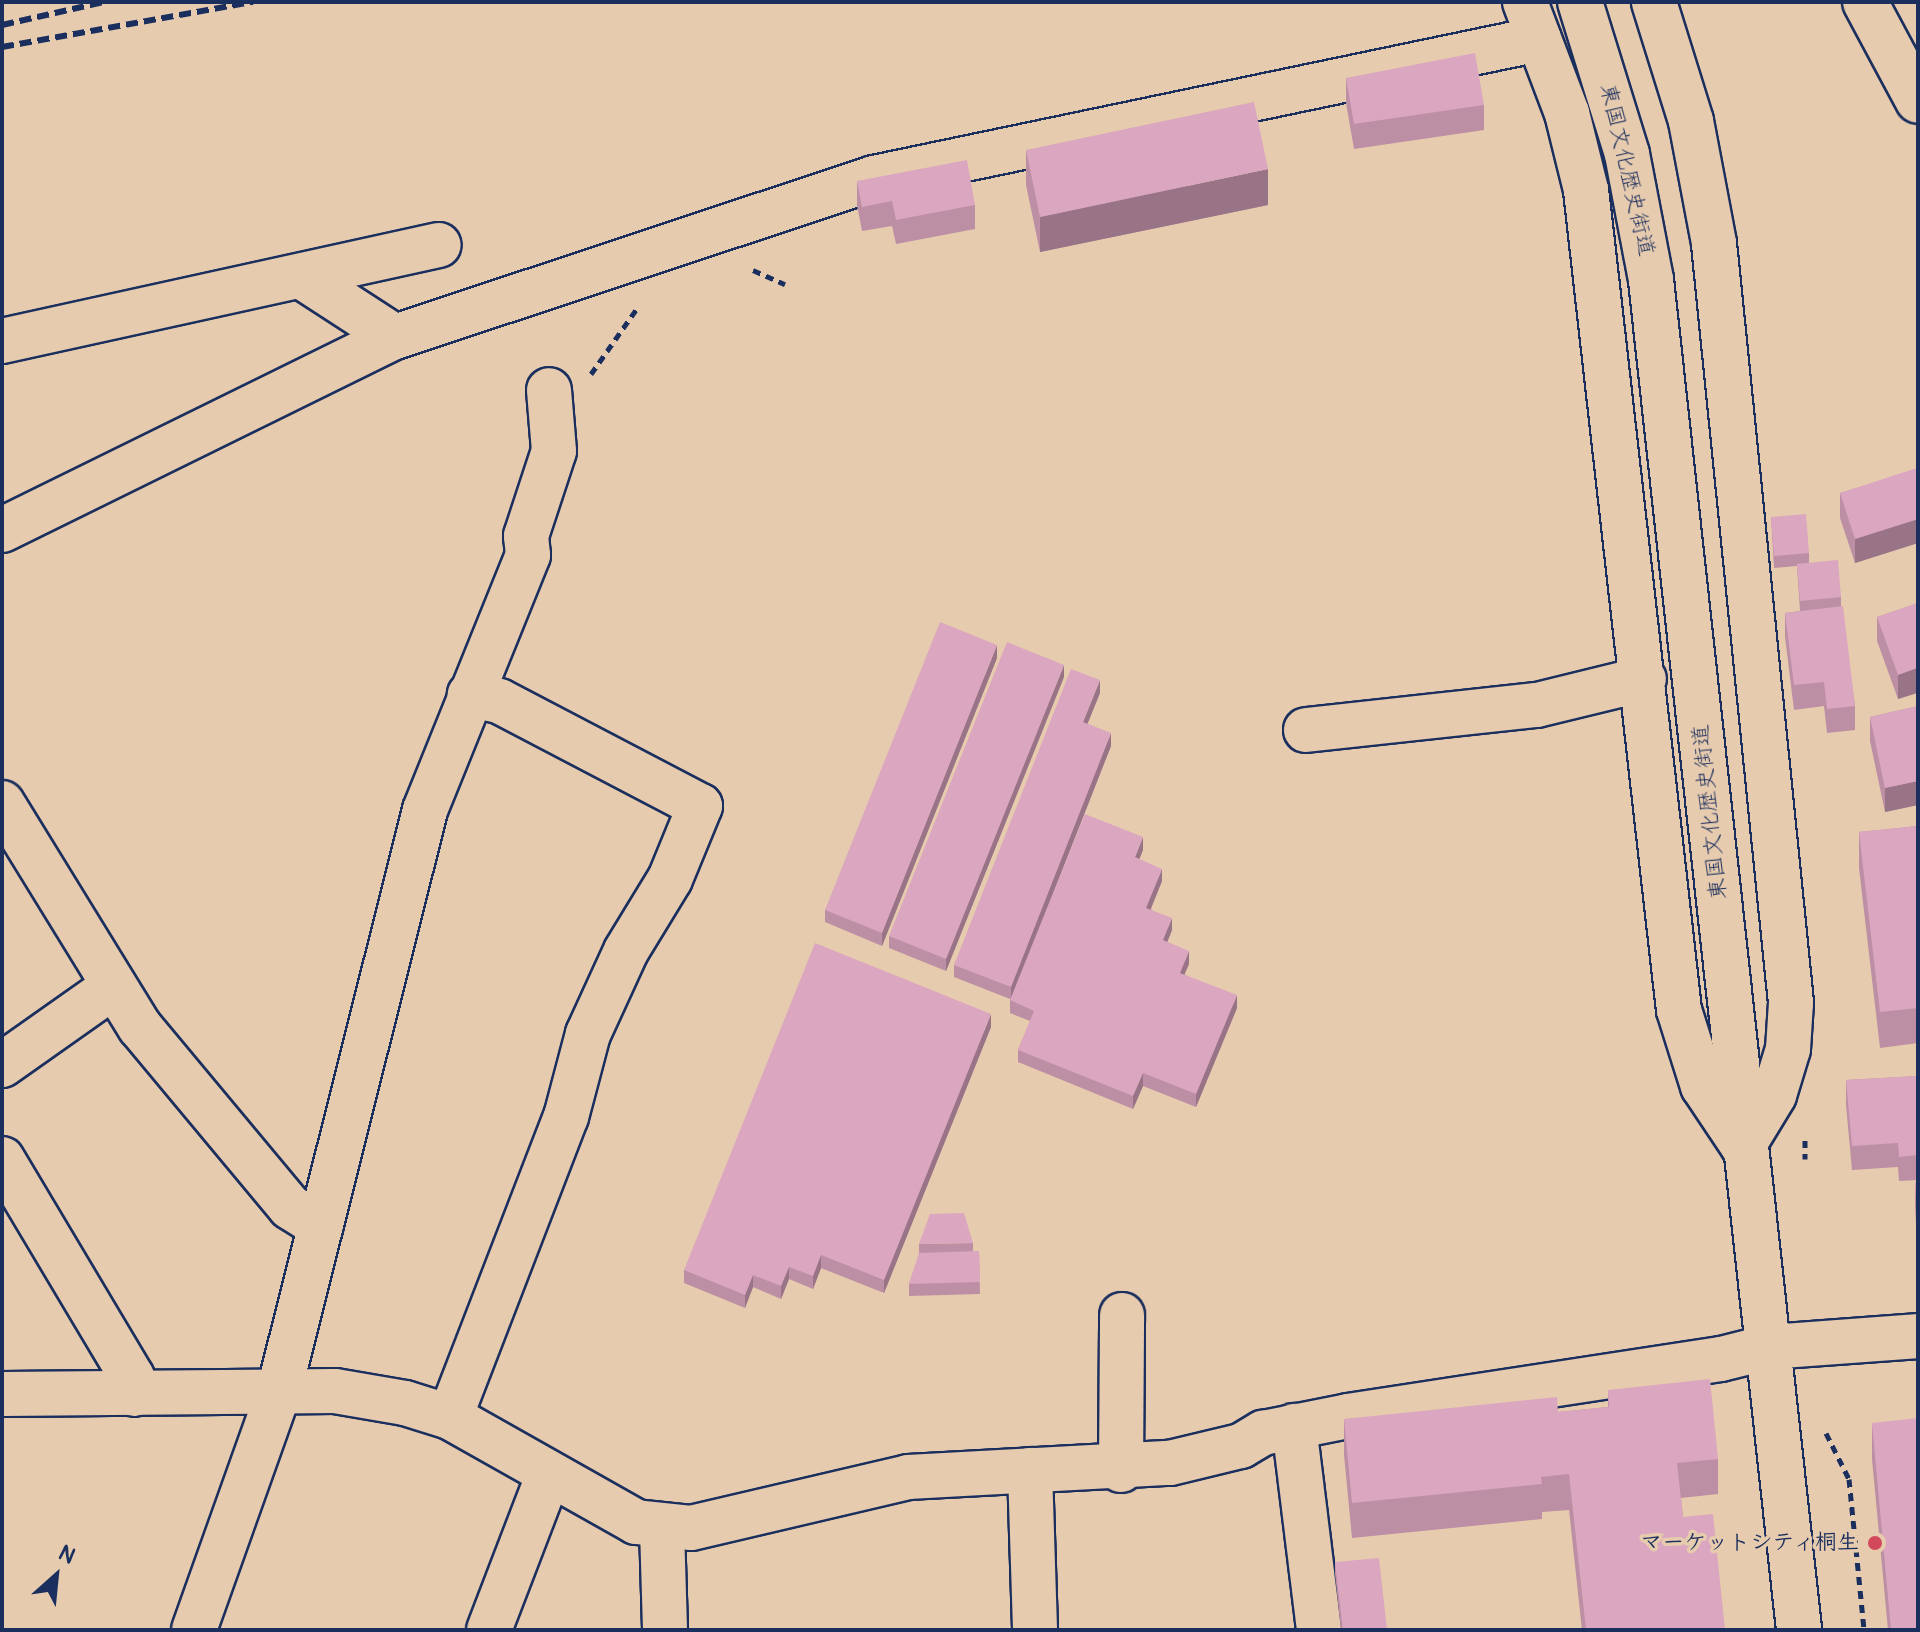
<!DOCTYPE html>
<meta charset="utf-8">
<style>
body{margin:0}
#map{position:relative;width:1920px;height:1632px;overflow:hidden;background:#e7cbae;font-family:Pangolin,"Klee One",sans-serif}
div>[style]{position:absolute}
.path>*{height:5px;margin-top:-2.5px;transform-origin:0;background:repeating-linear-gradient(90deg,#1b2f5e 0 8px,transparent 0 14px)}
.roads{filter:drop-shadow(2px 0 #1b2f5e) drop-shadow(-2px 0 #1b2f5e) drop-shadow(0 2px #1b2f5e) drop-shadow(0 -2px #1b2f5e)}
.minor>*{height:44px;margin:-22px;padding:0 22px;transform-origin:22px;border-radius:22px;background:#e7cbae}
.highway>*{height:44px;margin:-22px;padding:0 22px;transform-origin:22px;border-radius:22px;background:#e7cbae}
.rail>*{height:6px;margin-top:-3px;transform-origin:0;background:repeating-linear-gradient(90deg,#1b2f5e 0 12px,transparent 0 18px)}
.wall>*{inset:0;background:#bc8fa4}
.shaded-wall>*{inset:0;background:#997486}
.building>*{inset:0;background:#dba6bf}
.dots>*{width:22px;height:22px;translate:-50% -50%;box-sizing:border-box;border:4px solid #e7cbae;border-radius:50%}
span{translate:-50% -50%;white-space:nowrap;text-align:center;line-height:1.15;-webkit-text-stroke:7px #e7cbae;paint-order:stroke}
.street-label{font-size:22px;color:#1b2f5e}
.poi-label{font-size:22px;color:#1b2f5e;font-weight:700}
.right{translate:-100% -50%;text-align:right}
.frame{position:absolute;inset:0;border:4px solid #1b2f5e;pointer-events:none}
.north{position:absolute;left:16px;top:1536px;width:80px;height:80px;-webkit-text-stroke:6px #e7cbae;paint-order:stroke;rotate:27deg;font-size:22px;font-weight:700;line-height:32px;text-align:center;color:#1b2f5e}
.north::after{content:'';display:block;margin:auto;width:28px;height:36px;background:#1b2f5e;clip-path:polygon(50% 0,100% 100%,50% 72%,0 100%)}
</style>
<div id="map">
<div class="path">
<i style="left:753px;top:270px;width:35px;rotate:24deg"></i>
<i style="left:591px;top:374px;width:82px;rotate:-55deg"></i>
<i style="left:1805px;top:1140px;width:19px;rotate:90deg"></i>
<i style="left:1826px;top:1433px;width:51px;rotate:63.4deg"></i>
<i style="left:1849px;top:1479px;width:152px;rotate:84.3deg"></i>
</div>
<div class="roads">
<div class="minor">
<i style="left:1525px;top:2px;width:119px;rotate:69.3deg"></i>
<i style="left:1567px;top:113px;width:79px;rotate:76.1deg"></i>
<i style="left:1586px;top:190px;width:825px;rotate:83.53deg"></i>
<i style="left:1679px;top:1010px;width:80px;rotate:72.5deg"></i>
<i style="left:1703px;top:1086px;width:72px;rotate:56.3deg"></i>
<i style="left:1743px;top:1146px;width:60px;rotate:-58.7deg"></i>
<i style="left:1774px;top:1095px;width:48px;rotate:-73.1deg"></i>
<i style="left:1788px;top:1049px;width:46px;rotate:-86.3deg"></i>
<i style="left:1791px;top:1003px;width:764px;rotate:-95.79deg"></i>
<i style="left:1714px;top:243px;width:124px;rotate:-100.7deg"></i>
<i style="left:1691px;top:121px;width:125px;rotate:-107.3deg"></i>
<i style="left:1865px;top:2px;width:112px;rotate:61.8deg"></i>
<i style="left:304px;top:278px;width:108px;rotate:33deg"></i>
<i style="left:2px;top:341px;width:447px;rotate:-12.4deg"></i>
<i style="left:2px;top:530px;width:438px;rotate:-26.2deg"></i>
<i style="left:395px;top:337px;width:505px;rotate:-18.36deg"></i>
<i style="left:874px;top:178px;width:679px;rotate:-11.81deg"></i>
<i style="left:1306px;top:730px;width:232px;rotate:-6.2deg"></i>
<i style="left:1537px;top:705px;width:110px;rotate:-13.7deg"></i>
<i style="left:2px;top:803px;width:263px;rotate:58.4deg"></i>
<i style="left:140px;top:1027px;width:234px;rotate:50.2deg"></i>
<i style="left:290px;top:1207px;width:36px;rotate:32deg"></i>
<i style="left:2px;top:1065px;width:137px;rotate:-35.2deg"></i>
<i style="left:2px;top:1159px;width:254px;rotate:59.2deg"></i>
<i style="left:132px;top:1377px;width:17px;rotate:83deg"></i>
<i style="left:2px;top:1394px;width:333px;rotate:-0.5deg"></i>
<i style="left:335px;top:1391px;width:71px;rotate:9.7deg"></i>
<i style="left:405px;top:1403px;width:47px;rotate:17.3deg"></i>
<i style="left:450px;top:1417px;width:214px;rotate:29.4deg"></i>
<i style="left:636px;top:1522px;width:55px;rotate:6.2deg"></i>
<i style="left:691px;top:1528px;width:223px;rotate:-13.2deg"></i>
<i style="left:908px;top:1477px;width:262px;rotate:-3.1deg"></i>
<i style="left:1170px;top:1463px;width:73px;rotate:-13.5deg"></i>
<i style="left:1241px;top:1446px;width:26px;rotate:-31deg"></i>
<i style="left:1263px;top:1433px;width:87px;rotate:-11.3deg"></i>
<i style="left:1348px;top:1416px;width:377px;rotate:-8.7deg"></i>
<i style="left:1721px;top:1359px;width:49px;rotate:-14deg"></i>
<i style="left:1769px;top:1347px;width:149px;rotate:-4.2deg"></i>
<i style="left:450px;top:1417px;width:322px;rotate:-68.9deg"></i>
<i style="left:566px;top:1117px;width:86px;rotate:-75.2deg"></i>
<i style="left:588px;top:1034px;width:91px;rotate:-65.4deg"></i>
<i style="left:626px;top:951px;width:84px;rotate:-58.6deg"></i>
<i style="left:670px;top:879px;width:79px;rotate:-67.7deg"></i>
<i style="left:700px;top:806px;width:227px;rotate:-152.4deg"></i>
<i style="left:499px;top:701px;width:30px;rotate:-168deg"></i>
<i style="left:1294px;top:1426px;width:206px;rotate:83deg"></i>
<i style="left:1030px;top:1470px;width:160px;rotate:88.2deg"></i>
<i style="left:1121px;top:1470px;width:155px;rotate:-89.6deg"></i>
<i style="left:662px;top:1528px;width:102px;rotate:88.3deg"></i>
<i style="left:194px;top:1630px;width:254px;rotate:-70.4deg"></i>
<i style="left:279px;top:1391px;width:599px;rotate:-75.89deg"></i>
<i style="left:425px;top:810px;width:275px;rotate:-68deg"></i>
<i style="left:528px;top:555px;width:19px;rotate:-96deg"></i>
<i style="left:526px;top:536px;width:89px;rotate:-71.8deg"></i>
<i style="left:554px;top:451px;width:61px;rotate:-94.7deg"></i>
<i style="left:489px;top:1630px;width:165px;rotate:-69deg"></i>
</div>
<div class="highway">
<i style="left:1580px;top:2px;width:159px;rotate:72.8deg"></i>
<i style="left:1627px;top:154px;width:128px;rotate:79.2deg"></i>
<i style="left:1651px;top:280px;width:1358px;rotate:83.74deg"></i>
</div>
</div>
<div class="rail">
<i style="left:2px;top:25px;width:104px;rotate:-12.8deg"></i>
<i style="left:2px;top:47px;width:255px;rotate:-10.2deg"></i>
</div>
<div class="wall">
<i style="clip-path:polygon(1346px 78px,1484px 105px,1484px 130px,1354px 149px,1346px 103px)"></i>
<i style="clip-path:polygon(1026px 150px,1268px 205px,1040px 252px,1026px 185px)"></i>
<i style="clip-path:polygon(857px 181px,975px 205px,975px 229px,896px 244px,892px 226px,862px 231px,857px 205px)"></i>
<i style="clip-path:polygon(1918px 470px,1918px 543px,1855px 563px,1840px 518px,1840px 493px)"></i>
<i style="clip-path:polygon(1771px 517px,1809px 553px,1809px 563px,1841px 597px,1841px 606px,1855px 706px,1855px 730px,1827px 733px,1824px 706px,1794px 710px,1785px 637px,1785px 613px,1800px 611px,1797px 566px,1774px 568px)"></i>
<i style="clip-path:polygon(1918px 603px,1918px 695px,1917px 693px,1898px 699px,1877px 641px,1877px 617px)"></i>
<i style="clip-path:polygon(997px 658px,882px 946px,825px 922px,825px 910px)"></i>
<i style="clip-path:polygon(1064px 677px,946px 971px,889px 948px,889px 936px)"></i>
<i style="clip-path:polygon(1100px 693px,1087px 724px,1111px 746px,1036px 937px,1143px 850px,1139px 859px,1162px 881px,1151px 909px,1172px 930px,1167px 942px,1189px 964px,1184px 974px,1237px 1008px,1196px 1107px,1143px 1086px,1133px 1109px,1018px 1062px,1018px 1050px,1030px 1021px,1010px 1013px,1010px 999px,954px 977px,954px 965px)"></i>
<i style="clip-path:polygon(1918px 706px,1918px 805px,1885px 812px,1870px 741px,1870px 717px)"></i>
<i style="clip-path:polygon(1918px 826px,1918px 1043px,1880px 1048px,1859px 868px,1859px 832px)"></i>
<i style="clip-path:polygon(991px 1027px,884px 1293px,821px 1268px,813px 1289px,789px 1279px,781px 1299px,753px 1287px,745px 1308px,684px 1283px,684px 1270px)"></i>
<i style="clip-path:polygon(1918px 1076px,1918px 1180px,1899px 1181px,1898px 1167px,1852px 1170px,1846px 1105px,1846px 1080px)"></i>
<i style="clip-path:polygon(1915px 1182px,1918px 1182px,1918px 1257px,1915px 1207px)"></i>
<i style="clip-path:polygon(973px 1243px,973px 1252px,979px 1251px,980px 1294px,909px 1296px,909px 1284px,919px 1255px,919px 1244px)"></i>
<i style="clip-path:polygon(1608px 1390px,1718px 1459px,1718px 1494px,1681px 1498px,1683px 1517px,1725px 1630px,1582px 1630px,1569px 1510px,1542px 1512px,1542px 1519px,1352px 1538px,1344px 1455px,1344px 1419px,1558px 1412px,1608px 1407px)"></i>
<i style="clip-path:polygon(1872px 1423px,1918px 1630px,1888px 1630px,1872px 1459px)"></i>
<i style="clip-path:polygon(1335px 1562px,1387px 1630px,1341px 1630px,1335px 1574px)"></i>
</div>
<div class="shaded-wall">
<i style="clip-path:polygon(1268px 169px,1268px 205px,1040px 252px,1040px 217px)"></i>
<i style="clip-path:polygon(1918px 519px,1918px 543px,1855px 563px,1855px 539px)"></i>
<i style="clip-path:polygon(997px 645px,997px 658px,882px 946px,882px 933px)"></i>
<i style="clip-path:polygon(1064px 665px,1064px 677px,946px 971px,946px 959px)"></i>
<i style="clip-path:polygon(1917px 668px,1917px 693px,1898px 699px,1898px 675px)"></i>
<i style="clip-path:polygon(1100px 680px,1100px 693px,1083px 735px,1083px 722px)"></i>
<i style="clip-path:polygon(1111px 733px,1111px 746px,1011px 1000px,1011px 987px)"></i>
<i style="clip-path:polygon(1918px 781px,1918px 805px,1885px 812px,1885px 788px)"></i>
<i style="clip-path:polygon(1143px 837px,1143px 850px,1135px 870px,1135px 857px)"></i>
<i style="clip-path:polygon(1162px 869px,1162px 881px,1146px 920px,1146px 908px)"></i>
<i style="clip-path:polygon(1172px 918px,1172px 930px,1163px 953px,1163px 940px)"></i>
<i style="clip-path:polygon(1189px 951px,1189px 964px,1180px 985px,1180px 973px)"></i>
<i style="clip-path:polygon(1237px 995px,1237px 1008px,1196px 1107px,1196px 1094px)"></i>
<i style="clip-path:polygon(991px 1014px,991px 1027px,884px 1293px,884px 1280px)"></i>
<i style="clip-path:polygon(1143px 1073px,1143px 1086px,1133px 1109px,1133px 1096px)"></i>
<i style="clip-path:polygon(821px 1255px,821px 1268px,813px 1289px,813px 1276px)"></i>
<i style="clip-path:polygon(789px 1267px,789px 1279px,781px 1299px,781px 1286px)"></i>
<i style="clip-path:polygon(753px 1275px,753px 1287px,745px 1308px,745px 1295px)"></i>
</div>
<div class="building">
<i style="clip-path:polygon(1475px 53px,1484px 105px,1354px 124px,1346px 78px)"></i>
<i style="clip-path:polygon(1254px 102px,1268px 169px,1040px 217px,1026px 150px)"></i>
<i style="clip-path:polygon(967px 160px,975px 205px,896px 220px,892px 201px,862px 207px,857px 181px)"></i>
<i style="clip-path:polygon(1917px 468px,1918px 519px,1855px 539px,1840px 493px)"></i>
<i style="clip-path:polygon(1806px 514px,1809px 553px,1774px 556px,1771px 517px)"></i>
<i style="clip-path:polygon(1838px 560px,1841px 597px,1800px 601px,1797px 564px)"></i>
<i style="clip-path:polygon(1918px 603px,1918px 670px,1917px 668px,1898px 675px,1877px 617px)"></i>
<i style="clip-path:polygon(1843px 606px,1855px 706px,1827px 709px,1824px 682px,1794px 685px,1785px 613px)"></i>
<i style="clip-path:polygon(940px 622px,997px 645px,882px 933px,825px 910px)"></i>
<i style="clip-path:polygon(1007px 642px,1064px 665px,946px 959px,889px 936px)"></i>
<i style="clip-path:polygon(1071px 669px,1100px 680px,1083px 722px,1111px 733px,1011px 987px,954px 965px)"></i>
<i style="clip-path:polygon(1918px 706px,1918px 781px,1885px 788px,1870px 717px)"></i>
<i style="clip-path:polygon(1085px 814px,1143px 837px,1135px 857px,1162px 869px,1146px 908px,1172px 918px,1163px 940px,1189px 951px,1180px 973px,1237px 995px,1196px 1094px,1143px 1073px,1133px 1096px,1018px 1050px,1034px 1011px,1010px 1000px)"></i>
<i style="clip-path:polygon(1918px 826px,1918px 1008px,1880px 1012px,1859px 832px)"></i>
<i style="clip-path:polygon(815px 943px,991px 1014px,884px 1280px,821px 1255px,813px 1276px,789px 1267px,781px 1286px,753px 1275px,745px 1295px,684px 1270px)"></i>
<i style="clip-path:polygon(1918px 1076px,1918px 1155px,1899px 1157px,1898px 1143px,1852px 1146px,1846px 1080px)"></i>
<i style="clip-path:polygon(1915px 1182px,1918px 1182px,1918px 1233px)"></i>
<i style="clip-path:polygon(964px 1213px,973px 1243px,919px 1244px,930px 1214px)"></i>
<i style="clip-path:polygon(979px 1251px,980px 1282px,909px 1284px,919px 1253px)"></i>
<i style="clip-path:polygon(1710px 1379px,1718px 1459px,1677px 1463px,1683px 1517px,1713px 1514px,1725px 1630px,1586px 1630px,1569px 1474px,1541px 1477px,1542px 1484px,1352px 1503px,1344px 1419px,1557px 1397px,1558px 1412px,1609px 1407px,1608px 1390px)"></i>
<i style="clip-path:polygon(1918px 1418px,1918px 1630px,1891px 1630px,1872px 1423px)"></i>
<i style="clip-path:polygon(1379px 1558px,1387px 1630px,1343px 1630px,1335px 1562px)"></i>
</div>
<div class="dots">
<i style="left:1875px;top:1543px;background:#d1495b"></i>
</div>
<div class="street-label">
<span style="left:1627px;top:170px;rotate:77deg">東国文化歴史街道</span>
<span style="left:1710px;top:812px;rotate:-96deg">東国文化歴史街道</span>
</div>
<div class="poi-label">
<span class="right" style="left:1859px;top:1543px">マーケットシティ桐生</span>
</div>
<div class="frame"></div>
<div class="north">N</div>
</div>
